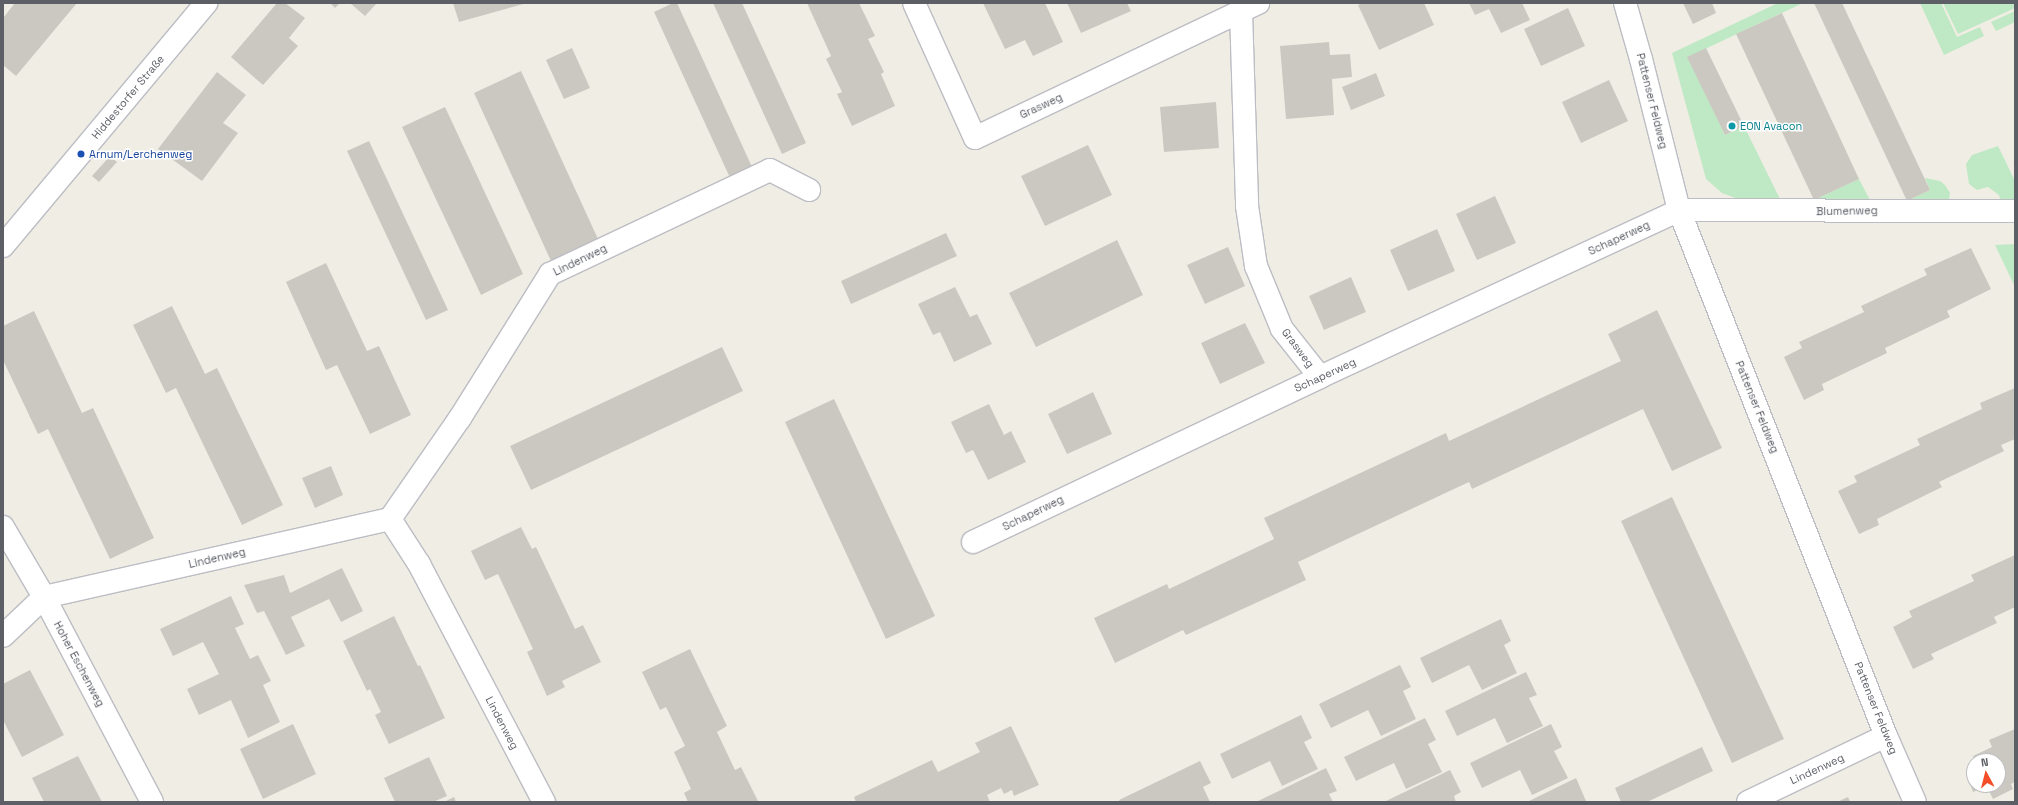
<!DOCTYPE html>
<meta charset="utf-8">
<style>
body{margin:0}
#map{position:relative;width:2018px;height:805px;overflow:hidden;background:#f0eee4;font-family:"Space Grotesk",sans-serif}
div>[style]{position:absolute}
.green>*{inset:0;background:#bfe8c4}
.building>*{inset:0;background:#cbc8c1}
.roads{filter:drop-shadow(1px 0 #bcbdc4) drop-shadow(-1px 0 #bcbdc4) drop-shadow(0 1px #bcbdc4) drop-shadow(0 -1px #bcbdc4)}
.street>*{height:22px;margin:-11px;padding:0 11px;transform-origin:11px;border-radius:11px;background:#fff}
.secondary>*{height:22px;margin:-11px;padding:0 11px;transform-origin:11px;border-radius:11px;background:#fff}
.dots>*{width:11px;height:11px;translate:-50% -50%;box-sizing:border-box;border:2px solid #fff;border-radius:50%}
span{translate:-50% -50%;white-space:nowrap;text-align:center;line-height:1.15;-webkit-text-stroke:3px #fff;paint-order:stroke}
.street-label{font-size:11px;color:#5c5f66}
.culture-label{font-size:11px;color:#0d838f}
.left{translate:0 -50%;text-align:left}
.transit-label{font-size:11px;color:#164399}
.frame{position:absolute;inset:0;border:4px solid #5c5f66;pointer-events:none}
.north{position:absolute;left:1966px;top:753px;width:40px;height:40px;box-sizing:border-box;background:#fff;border:1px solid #bebfc2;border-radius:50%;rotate:353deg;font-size:11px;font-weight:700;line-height:16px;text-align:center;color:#5c5f66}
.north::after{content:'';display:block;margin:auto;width:14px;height:18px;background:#f34e27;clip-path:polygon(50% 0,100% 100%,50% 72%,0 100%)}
</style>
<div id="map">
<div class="green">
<i style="clip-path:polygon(1778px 3px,1803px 3px,1688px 57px,1725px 135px,1744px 126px,1780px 199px,1738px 199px,1722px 193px,1706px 179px,1672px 53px)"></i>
<i style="clip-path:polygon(1920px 3px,1941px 3px,1957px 37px,1980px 27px,1984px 36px,1944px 55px)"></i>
<i style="clip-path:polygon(1943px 3px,2015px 3px,2015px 8px,1958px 34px)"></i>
<i style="clip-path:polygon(2015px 11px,2015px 22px,1996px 31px,1991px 22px)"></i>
<i style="clip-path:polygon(1998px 146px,2015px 181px,2015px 203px,2001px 203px,1999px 195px,1988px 187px,1977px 190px,1969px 184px,1966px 164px,1972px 155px)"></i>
<i style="clip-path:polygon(1925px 178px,1940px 181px,1945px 185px,1950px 193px,1949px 200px,1907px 201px,1930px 190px)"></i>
<i style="clip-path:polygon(1859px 179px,1870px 200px,1814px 200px)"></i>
<i style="clip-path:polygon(2015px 244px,2015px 287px,1995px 245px)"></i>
</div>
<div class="building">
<i style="clip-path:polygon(15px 3px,77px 3px,16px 76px,3px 65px,3px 18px)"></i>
<i style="clip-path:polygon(277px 3px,285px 3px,305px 18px,289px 38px,298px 46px,263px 85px,231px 57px)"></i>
<i style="clip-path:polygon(330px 3px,340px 3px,335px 8px)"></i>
<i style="clip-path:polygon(350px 3px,377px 3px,365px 16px)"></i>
<i style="clip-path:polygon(453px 3px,527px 3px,459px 22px)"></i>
<i style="clip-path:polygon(673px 3px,677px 3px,753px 169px,731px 180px,654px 12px)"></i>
<i style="clip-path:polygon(713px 3px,742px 3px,806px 143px,782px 154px)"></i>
<i style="clip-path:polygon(807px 3px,859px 3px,875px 36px,868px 39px,884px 72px,881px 74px,895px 106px,852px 126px,837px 94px,842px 92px,826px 59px,831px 56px)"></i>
<i style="clip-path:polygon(983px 3px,1045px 3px,1063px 42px,1033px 56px,1025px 40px,1005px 49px)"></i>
<i style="clip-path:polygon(1067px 3px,1127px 3px,1131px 11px,1081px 33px)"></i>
<i style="clip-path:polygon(1363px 3px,1424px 3px,1434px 25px,1379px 50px,1358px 5px)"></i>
<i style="clip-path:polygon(1469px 3px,1522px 3px,1530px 20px,1501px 33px,1489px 9px,1475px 15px)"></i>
<i style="clip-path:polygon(1683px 3px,1712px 3px,1716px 13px,1693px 24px)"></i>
<i style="clip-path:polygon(1814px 3px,1842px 3px,1930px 190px,1907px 201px)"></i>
<i style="clip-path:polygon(1568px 8px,1585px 46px,1541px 66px,1524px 29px)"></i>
<i style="clip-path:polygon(1782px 13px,1859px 179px,1814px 200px,1736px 34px)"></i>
<i style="clip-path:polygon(1329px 42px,1330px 55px,1350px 54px,1352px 77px,1332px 79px,1334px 115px,1286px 119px,1280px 46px)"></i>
<i style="clip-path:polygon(572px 48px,590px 88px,564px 99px,546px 60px)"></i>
<i style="clip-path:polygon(1706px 48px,1744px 126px,1725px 135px,1687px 57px)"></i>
<i style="clip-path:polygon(521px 71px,598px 239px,551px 261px,474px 93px)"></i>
<i style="clip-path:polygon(217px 72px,246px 95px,223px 123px,238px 133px,202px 181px,158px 149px)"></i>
<i style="clip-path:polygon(1376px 73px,1385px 96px,1351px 110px,1342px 87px)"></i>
<i style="clip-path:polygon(1609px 80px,1628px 121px,1581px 143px,1562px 102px)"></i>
<i style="clip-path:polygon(1216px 102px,1219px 148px,1164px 152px,1160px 107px)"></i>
<i style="clip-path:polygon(445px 107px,523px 274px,481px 295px,402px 127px)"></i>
<i style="clip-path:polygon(369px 141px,448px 310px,426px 320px,347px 151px)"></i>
<i style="clip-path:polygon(1088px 145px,1112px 195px,1045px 226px,1021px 176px)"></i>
<i style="clip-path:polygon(110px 156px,117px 162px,99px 182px,92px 176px)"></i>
<i style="clip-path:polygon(1495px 196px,1516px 243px,1477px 260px,1456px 214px)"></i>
<i style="clip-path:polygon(1437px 229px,1455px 271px,1408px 291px,1390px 250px)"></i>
<i style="clip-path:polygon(946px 233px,957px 256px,851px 304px,841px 281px)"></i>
<i style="clip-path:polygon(1117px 240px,1143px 295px,1036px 347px,1009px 293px)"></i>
<i style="clip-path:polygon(1228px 247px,1245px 286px,1205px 304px,1187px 265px)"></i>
<i style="clip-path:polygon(1971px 248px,1991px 289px,1947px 311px,1950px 317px,1885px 348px,1887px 353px,1822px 384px,1824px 390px,1804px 400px,1784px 357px,1802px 348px,1799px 342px,1864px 312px,1861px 306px,1927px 275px,1924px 269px)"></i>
<i style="clip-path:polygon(326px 263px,367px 351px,379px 346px,411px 415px,370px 434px,337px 365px,326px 370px,286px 282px)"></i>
<i style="clip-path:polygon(1351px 277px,1366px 312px,1324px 330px,1309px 296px)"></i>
<i style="clip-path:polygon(955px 287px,970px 317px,977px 314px,992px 344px,954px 362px,940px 332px,933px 335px,918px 304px)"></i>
<i style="clip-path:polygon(172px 306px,205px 374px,217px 368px,283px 505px,242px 525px,176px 388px,166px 393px,133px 325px)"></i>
<i style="clip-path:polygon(1657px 310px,1722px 448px,1672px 471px,1643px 409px,1472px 489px,1469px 482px,1298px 562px,1306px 580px,1186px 635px,1183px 630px,1115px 663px,1094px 618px,1167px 584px,1169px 589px,1274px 539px,1264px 518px,1446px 433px,1449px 441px,1621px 361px,1608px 334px)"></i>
<i style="clip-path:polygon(34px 311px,82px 413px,93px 408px,154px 538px,110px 559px,48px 429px,38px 434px,3px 360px,3px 326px)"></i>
<i style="clip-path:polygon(1245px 323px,1265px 363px,1220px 384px,1201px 343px)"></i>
<i style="clip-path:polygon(722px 347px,743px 391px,531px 490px,510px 446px)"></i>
<i style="clip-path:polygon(2015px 388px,2015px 439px,2001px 445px,2004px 451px,1939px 482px,1942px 487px,1877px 519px,1879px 525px,1859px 534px,1838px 491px,1857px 482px,1854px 476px,1920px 445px,1917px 439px,1982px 409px,1980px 403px)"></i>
<i style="clip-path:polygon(1093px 392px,1112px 434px,1067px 454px,1048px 414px)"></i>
<i style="clip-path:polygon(834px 399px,935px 616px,886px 639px,785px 422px)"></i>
<i style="clip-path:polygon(989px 404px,1004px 435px,1011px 431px,1026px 462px,988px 480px,973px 450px,966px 453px,951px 422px)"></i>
<i style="clip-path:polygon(331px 466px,343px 495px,315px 508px,302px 478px)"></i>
<i style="clip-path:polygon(1672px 497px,1784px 739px,1732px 763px,1621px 521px)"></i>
<i style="clip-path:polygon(521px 527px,532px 549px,536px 547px,575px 629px,583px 625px,601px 662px,562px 681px,565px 687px,547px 696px,527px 652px,533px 649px,498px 574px,485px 580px,471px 551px)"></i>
<i style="clip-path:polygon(2015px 555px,2015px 607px,1994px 617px,1997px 623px,1931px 654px,1934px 659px,1913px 669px,1893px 627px,1912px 617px,1909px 611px,1974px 581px,1971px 575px)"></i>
<i style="clip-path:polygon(342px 568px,363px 611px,341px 622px,329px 599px,291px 617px,305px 646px,286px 655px,264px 611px,257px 613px,244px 585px,284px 575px,290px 593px)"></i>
<i style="clip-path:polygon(231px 596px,244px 624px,235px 628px,250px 659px,258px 655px,271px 681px,263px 685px,280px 722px,248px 738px,231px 700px,199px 715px,187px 689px,219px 674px,203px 642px,173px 656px,160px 629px)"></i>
<i style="clip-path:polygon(394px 616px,418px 666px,420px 665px,445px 718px,389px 744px,375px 715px,381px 712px,370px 689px,367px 691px,343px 641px)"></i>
<i style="clip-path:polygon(1501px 619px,1511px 641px,1504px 645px,1517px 673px,1482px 690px,1469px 665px,1432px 683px,1420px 658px)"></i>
<i style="clip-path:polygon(690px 649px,727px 726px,717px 732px,735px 770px,741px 767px,758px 801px,756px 802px,688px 802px,684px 793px,691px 789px,674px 752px,685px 746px,666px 707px,660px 710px,642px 672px)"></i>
<i style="clip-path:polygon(1400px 665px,1411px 687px,1403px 691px,1416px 719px,1381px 736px,1368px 710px,1331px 728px,1319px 704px)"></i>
<i style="clip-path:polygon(30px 670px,64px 735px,22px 757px,3px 720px,3px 684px)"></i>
<i style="clip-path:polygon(1526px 672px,1537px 695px,1529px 698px,1543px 726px,1507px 743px,1495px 718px,1457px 736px,1445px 711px)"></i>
<i style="clip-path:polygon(1301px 715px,1312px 738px,1304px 742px,1318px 769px,1282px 786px,1270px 761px,1232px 779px,1220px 754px)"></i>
<i style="clip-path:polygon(1425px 718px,1436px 740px,1428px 744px,1442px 772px,1406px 789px,1394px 763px,1356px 781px,1344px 757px)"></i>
<i style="clip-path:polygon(293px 724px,316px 774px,263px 799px,240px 749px)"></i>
<i style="clip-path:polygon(1551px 724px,1562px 747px,1554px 751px,1568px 778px,1532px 795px,1520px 770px,1482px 788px,1470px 763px)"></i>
<i style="clip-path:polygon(1011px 726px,1039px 785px,1014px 796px,1012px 790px,1004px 794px,1001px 788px,987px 795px,990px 802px,856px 802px,854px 797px,932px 760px,938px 772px,980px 752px,975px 743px)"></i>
<i style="clip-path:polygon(2015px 729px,2015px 782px,2011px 784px,2013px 789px,1993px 799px,1986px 785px,1998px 785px,1998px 761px,1975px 761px,1973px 756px,1992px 747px,1989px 740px)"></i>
<i style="clip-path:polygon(1702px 747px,1713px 771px,1647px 802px,1621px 802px,1615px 788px)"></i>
<i style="clip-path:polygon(78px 756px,102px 802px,44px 802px,32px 778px)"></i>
<i style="clip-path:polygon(429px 757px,447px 796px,433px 802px,395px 802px,384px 778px)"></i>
<i style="clip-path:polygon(1200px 761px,1211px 783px,1203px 787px,1210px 802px,1120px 802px,1119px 800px)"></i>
<i style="clip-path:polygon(1326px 768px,1337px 791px,1329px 794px,1333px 802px,1256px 802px)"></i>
<i style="clip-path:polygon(1450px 770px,1461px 792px,1454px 796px,1456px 802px,1384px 802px)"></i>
<i style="clip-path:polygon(1974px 773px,1974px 785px,1984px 785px,1985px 787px,1973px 792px,1967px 776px)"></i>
<i style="clip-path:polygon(1576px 778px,1586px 801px,1584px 802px,1527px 802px)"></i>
<i style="clip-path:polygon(454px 797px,456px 802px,444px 802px)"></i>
<i style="clip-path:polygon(1848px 797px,1850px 802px,1837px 802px)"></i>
</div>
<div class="roads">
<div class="street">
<i style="left:914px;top:3px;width:148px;rotate:65.7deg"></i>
<i style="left:975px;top:138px;width:314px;rotate:-25.5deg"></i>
<i style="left:1625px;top:3px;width:58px;rotate:74.1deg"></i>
<i style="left:1641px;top:59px;width:156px;rotate:75.9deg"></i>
<i style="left:1679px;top:210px;width:565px;rotate:68.52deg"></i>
<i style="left:1886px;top:736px;width:72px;rotate:66.3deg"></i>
<i style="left:1241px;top:11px;width:195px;rotate:88.2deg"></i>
<i style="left:1247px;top:206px;width:61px;rotate:81.5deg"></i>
<i style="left:1256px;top:266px;width:68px;rotate:67.6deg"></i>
<i style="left:1282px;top:329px;width:61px;rotate:51.6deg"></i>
<i style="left:390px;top:519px;width:54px;rotate:57.2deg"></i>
<i style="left:419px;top:564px;width:269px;rotate:62.3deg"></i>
<i style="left:3px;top:527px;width:81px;rotate:59.6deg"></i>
<i style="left:44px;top:597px;width:232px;rotate:62.2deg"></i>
<i style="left:973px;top:542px;width:384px;rotate:-25.4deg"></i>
<i style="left:1320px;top:377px;width:396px;rotate:-24.9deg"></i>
<i style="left:1679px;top:210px;width:336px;rotate:0.2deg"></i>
<i style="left:3px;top:636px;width:57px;rotate:-43.6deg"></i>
<i style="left:44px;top:597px;width:355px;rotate:-12.7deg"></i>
<i style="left:390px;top:519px;width:123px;rotate:-55.3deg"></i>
<i style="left:460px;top:418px;width:170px;rotate:-58deg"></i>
<i style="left:550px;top:274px;width:243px;rotate:-25.3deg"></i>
<i style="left:770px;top:170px;width:44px;rotate:27.1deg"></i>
<i style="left:1748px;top:802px;width:153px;rotate:-25.6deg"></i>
</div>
<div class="secondary">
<i style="left:3px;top:246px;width:317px;rotate:-50.1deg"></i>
</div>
</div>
<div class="dots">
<i style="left:1732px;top:126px;background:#0f9aa8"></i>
<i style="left:81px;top:154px;background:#1a4fb4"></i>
</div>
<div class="street-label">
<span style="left:128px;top:97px;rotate:-50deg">Hiddestorfer Straße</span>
<span style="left:1652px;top:101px;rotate:76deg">Pattenser Feldweg</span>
<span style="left:1041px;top:106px;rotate:-25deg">Grasweg</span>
<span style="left:1847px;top:211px;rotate:-1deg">Blumenweg</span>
<span style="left:1619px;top:238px;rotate:-25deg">Schaperweg</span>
<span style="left:580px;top:260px;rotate:-26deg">Lindenweg</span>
<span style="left:1298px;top:348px;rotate:53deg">Grasweg</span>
<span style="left:1325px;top:375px;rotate:-25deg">Schaperweg</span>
<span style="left:1757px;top:407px;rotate:68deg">Pattenser Feldweg</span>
<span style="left:1033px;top:513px;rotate:-26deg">Schaperweg</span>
<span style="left:217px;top:558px;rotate:-13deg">Lindenweg</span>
<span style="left:79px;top:664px;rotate:62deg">Hoher Eschenweg</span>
<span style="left:1876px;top:708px;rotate:68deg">Pattenser Feldweg</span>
<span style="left:502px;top:723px;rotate:62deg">Lindenweg</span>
<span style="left:1817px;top:769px;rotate:-25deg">Lindenweg</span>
</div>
<div class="culture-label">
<span class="left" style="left:1740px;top:126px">EON Avacon</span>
</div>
<div class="transit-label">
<span class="left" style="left:89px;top:154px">Arnum/Lerchenweg</span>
</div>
<div class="frame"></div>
<div class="north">N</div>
</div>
